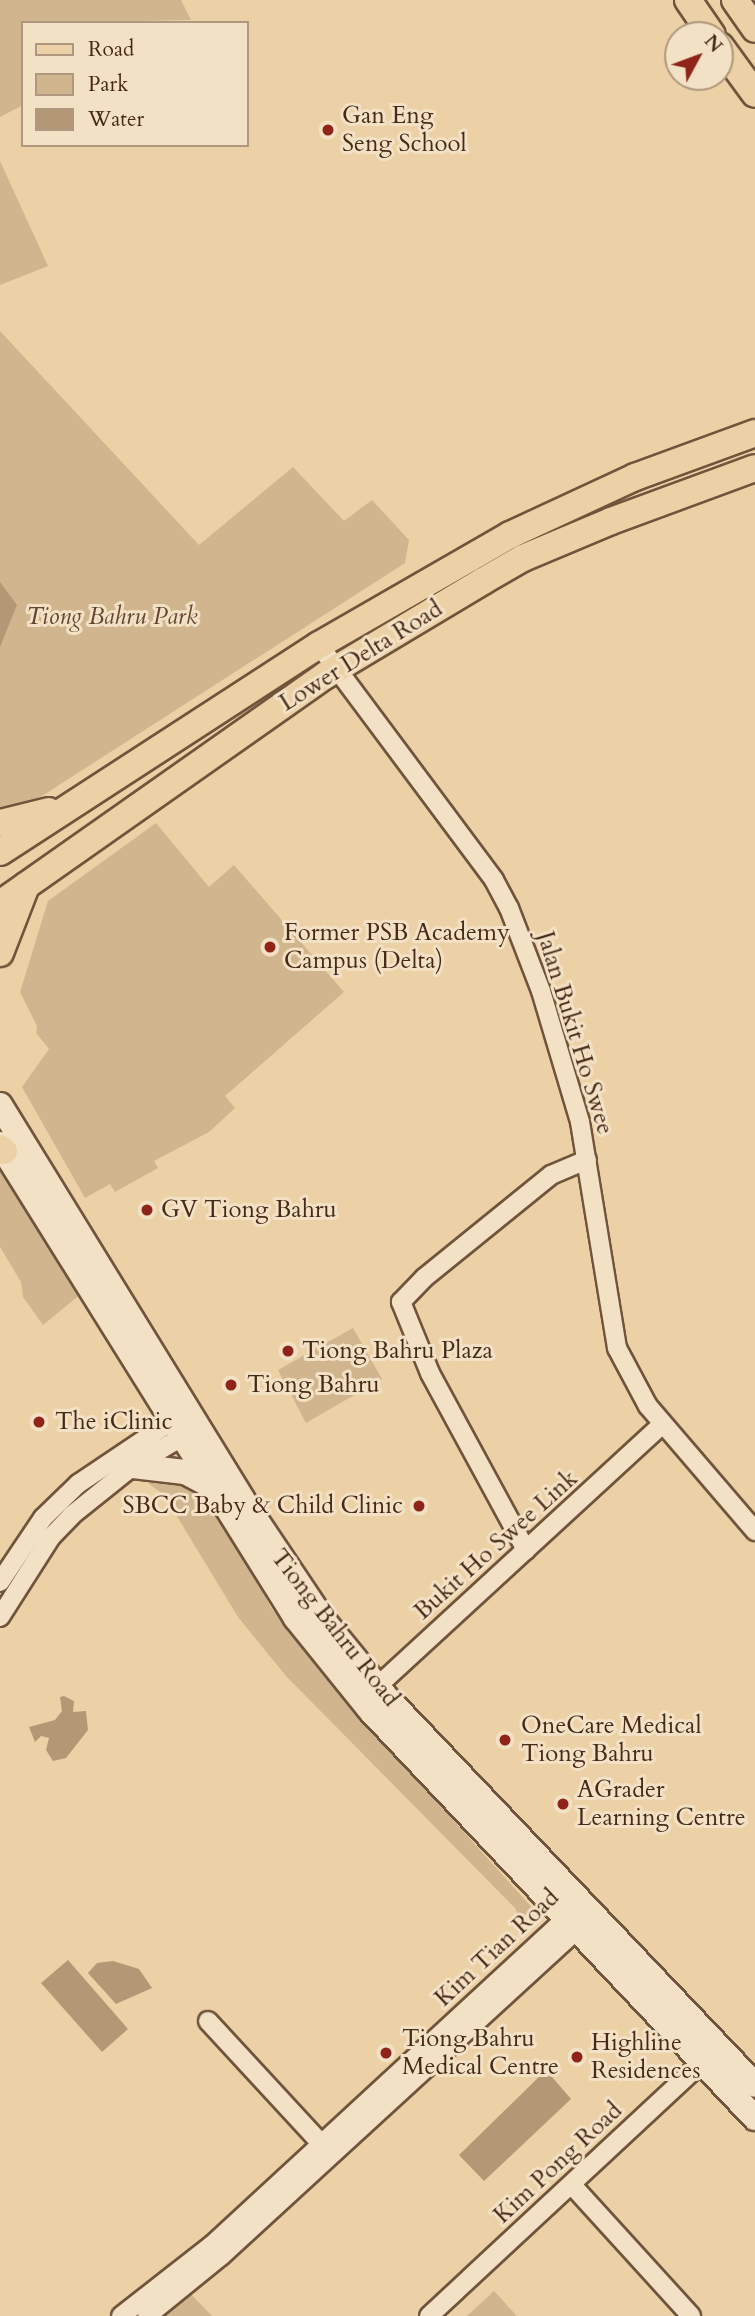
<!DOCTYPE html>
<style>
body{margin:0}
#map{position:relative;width:755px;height:2316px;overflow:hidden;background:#ecd1a6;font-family:Cardo,serif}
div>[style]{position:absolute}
.green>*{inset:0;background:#d0b58e}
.water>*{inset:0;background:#b49875}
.roads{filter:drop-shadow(2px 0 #70543b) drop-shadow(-2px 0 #70543b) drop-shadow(0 2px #70543b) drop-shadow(0 -2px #70543b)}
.street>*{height:18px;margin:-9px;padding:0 9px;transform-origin:9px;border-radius:9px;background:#f3e1c5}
.secondary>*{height:24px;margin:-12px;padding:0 12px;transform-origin:12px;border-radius:12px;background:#f3e1c5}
.primary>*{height:26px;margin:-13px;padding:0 13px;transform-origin:13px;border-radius:13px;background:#ecd1a6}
.dots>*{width:19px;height:19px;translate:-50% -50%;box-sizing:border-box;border:4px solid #f3e1c5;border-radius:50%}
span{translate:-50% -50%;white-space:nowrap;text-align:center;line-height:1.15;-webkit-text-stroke:6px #f3e1c5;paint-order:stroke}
.poi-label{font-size:24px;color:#462a17}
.left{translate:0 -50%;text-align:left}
.right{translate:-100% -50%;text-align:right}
.park-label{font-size:24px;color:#62462f;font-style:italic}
.street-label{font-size:24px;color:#462a17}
.legend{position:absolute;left:21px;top:21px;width:228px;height:126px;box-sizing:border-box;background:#f3e1c5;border:2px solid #ae987f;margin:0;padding:9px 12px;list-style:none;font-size:21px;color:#462a17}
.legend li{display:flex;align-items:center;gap:14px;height:35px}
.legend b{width:35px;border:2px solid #ae987f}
.north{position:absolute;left:664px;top:21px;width:70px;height:70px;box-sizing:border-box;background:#f3e1c5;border:2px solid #ae987f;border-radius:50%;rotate:49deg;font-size:19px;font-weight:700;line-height:28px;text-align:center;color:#462a17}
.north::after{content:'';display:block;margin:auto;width:24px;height:32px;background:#8f2418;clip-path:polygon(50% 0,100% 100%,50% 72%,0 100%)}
</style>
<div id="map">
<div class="green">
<i style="clip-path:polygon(0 0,181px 0,191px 20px,23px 23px,23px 105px,0 117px)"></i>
<i style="clip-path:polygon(0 161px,48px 266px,0 285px)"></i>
<i style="clip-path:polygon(0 331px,199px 545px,293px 467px,344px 521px,372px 500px,409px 540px,405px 563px,31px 803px,0 811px)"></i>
<i style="clip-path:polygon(156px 823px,209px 887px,234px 865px,344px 992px,225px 1096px,235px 1108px,209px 1132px,154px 1161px,158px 1168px,115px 1192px,110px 1184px,85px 1198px,22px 1087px,49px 1049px,36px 1033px,37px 1026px,20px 992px,48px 901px)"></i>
<i style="clip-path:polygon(0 1151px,87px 1289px,43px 1325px,23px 1297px,21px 1282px,0 1247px)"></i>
<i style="clip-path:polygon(353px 1328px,382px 1379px,306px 1423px,278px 1370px)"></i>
<i style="clip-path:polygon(167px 1481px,191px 1488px,210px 1503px,233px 1535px,271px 1608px,343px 1697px,533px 1909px,520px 1919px,515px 1908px,286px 1676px,238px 1617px,164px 1495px,148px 1483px)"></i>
<i style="clip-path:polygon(187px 2290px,212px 2316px,158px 2316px)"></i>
<i style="clip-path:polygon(494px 2291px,517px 2316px,467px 2316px)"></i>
</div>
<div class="water">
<i style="clip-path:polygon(0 582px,17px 605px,0 647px)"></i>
<i style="clip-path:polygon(64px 1696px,74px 1701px,73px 1712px,86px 1711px,88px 1730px,66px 1758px,53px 1761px,46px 1750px,49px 1738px,41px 1736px,35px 1742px,29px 1727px,55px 1720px,62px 1711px,60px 1697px)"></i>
<i style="clip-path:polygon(68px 1960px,128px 2029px,102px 2052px,41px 1983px)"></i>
<i style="clip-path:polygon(113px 1961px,139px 1969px,152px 1988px,116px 2004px,88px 1973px,97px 1963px)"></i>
<i style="clip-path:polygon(546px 2070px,571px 2099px,484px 2181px,459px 2155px)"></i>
</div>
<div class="roads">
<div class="street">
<i style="left:319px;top:645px;width:293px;rotate:53.3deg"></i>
<i style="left:494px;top:880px;width:32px;rotate:62deg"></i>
<i style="left:509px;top:908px;width:89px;rotate:68.9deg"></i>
<i style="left:541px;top:991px;width:137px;rotate:73.4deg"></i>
<i style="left:580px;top:1122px;width:229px;rotate:80.7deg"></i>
<i style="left:617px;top:1348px;width:66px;rotate:61.9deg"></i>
<i style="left:648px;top:1406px;width:165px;rotate:49.4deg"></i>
<i style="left:526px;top:1550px;width:201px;rotate:-118.5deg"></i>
<i style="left:430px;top:1373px;width:77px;rotate:-112.2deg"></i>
<i style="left:401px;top:1302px;width:33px;rotate:-46deg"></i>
<i style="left:424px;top:1278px;width:164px;rotate:-39deg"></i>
<i style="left:551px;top:1175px;width:39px;rotate:-23deg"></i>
<i style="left:0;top:1582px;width:77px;rotate:-56.1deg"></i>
<i style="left:43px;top:1518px;width:49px;rotate:-44.2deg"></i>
<i style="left:78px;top:1484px;width:125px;rotate:-33.9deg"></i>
<i style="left:0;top:1617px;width:95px;rotate:-57.5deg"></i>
<i style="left:51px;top:1537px;width:30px;rotate:-46deg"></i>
<i style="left:72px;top:1515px;width:78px;rotate:-38.8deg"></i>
<i style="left:133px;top:1466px;width:69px;rotate:-30.7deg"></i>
<i style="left:369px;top:1694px;width:399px;rotate:-42.6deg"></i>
<i style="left:208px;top:2021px;width:178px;rotate:47.3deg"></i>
<i style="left:572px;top:2185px;width:177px;rotate:47.7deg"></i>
<i style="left:121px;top:2316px;width:115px;rotate:-38deg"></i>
<i style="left:212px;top:2245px;width:491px;rotate:-42.7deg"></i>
<i style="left:147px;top:2316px;width:95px;rotate:-39deg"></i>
<i style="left:221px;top:2256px;width:493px;rotate:-42.5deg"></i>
<i style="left:429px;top:2316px;width:382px;rotate:-42.9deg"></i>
</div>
<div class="secondary">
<i style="left:0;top:1105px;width:462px;rotate:58.4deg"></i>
<i style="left:242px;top:1499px;width:146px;rotate:56.2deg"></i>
<i style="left:323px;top:1620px;width:99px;rotate:50.7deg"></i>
<i style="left:386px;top:1697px;width:535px;rotate:46.44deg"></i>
<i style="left:0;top:1144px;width:559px;rotate:58.02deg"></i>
<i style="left:296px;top:1618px;width:118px;rotate:51.2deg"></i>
<i style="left:370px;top:1710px;width:561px;rotate:46.66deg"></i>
<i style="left:133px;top:1466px;width:52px;rotate:6.6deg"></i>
<i style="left:185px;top:1472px;width:32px;rotate:28deg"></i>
</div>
<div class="primary">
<i style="left:688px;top:0;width:42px;rotate:55.6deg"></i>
<i style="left:735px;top:0;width:35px;rotate:55deg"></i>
<i style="left:720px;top:46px;width:59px;rotate:53.9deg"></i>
<i style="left:0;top:823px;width:50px;rotate:-13.8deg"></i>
<i style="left:0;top:852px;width:380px;rotate:-33deg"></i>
<i style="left:319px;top:645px;width:220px;rotate:-29.9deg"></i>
<i style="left:510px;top:535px;width:138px;rotate:-24.9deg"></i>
<i style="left:635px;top:477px;width:128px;rotate:-20.1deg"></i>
<i style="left:0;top:904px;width:398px;rotate:-35.1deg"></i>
<i style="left:326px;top:675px;width:183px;rotate:-30.9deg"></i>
<i style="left:483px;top:581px;width:46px;rotate:-29.9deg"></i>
<i style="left:523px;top:558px;width:95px;rotate:-22.8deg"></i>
<i style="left:611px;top:521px;width:153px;rotate:-20.2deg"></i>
<i style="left:0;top:953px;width:72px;rotate:-68.8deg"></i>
<i style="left:0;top:1148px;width:5px;rotate:37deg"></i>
</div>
</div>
<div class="dots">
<i style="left:328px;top:130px;background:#8f2418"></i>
<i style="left:270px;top:947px;background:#8f2418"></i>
<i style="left:147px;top:1210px;background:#8f2418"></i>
<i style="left:288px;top:1351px;background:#8f2418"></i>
<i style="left:231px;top:1385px;background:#8f2418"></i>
<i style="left:39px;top:1422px;background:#8f2418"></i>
<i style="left:419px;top:1506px;background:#8f2418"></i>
<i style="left:505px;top:1740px;background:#8f2418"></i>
<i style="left:563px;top:1804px;background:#8f2418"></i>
<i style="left:386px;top:2053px;background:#8f2418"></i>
<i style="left:577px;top:2057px;background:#8f2418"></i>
</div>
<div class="poi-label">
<span class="left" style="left:342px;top:130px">Gan Eng<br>Seng School</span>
<span class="left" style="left:284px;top:947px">Former PSB Academy<br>Campus (Delta)</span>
<span class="left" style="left:161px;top:1210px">GV Tiong Bahru</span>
<span class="left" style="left:302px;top:1351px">Tiong Bahru Plaza</span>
<span class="left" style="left:247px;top:1385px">Tiong Bahru</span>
<span class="left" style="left:55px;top:1422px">The iClinic</span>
<span class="right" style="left:403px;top:1506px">SBCC Baby &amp; Child Clinic</span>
<span class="left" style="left:521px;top:1740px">OneCare Medical<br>Tiong Bahru</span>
<span class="left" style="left:577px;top:1804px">AGrader<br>Learning Centre</span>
<span class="left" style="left:402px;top:2053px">Tiong Bahru<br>Medical Centre</span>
<span class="left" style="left:591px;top:2057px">Highline<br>Residences</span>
</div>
<div class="park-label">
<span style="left:112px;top:617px">Tiong Bahru Park</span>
</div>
<div class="street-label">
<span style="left:361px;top:656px;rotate:-32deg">Lower Delta Road</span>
<span style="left:575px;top:1033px;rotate:73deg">Jalan Bukit Ho Swee</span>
<span style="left:496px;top:1545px;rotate:-42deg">Bukit Ho Swee Link</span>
<span style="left:335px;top:1628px;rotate:52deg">Tiong Bahru Road</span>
<span style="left:497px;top:1948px;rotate:-43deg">Kim Tian Road</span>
<span style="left:558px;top:2163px;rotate:-43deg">Kim Pong Road</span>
</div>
<ul class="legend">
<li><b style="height:9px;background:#ecd1a6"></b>Road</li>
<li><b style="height:19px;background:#d0b58e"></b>Park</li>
<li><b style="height:19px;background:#b49875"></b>Water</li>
</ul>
<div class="north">N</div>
</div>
